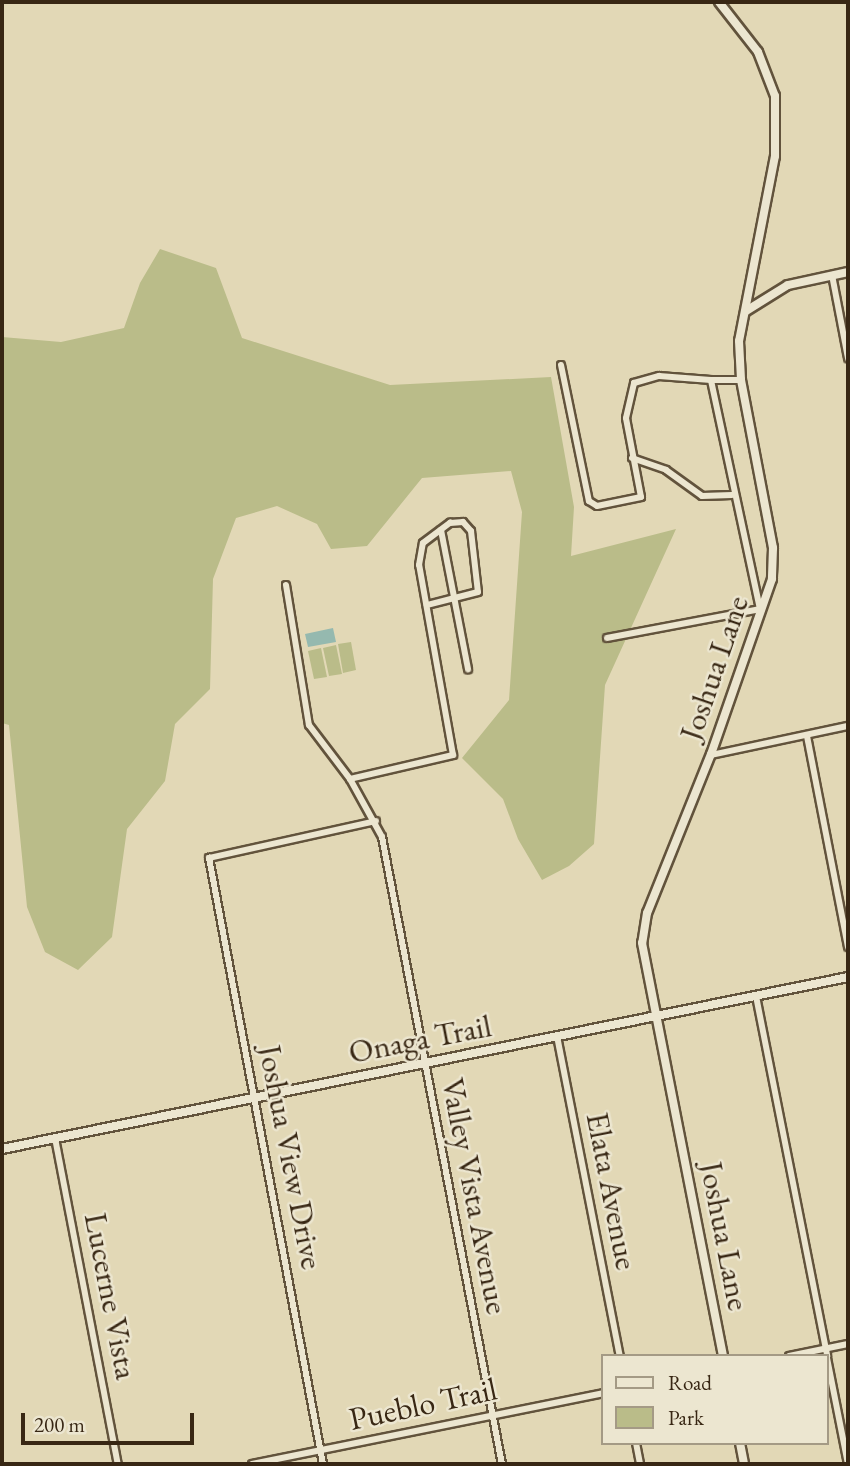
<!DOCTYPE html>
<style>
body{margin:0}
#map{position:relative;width:850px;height:1466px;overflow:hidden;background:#e2d8b6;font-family:"EB Garamond",serif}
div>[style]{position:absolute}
.green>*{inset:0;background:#babc89}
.water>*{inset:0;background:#95b9af}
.roads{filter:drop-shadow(2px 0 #62533c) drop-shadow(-2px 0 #62533c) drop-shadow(0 2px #62533c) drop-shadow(0 -2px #62533c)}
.street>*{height:6px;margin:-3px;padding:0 3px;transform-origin:3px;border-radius:3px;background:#ece6d0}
.secondary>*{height:8px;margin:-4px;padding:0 4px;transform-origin:4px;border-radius:4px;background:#ece6d0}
span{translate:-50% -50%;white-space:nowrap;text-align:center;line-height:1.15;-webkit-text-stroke:5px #ece6d0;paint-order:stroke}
.street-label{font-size:32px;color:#382714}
.frame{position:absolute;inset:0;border:4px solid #382714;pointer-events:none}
.legend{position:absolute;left:601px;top:1354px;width:228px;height:91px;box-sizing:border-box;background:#ece6d0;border:2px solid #a49a85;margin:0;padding:9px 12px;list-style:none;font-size:21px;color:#382714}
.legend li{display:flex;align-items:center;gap:14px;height:35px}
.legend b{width:35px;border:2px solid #a49a85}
.scale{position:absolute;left:21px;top:1413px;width:173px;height:32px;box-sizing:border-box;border:4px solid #382714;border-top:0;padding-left:9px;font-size:21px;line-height:24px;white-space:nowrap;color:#382714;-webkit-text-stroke:5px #ece6d0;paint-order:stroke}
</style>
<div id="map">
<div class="green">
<i style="clip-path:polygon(160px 249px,216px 268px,242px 338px,390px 385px,551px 377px,574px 507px,571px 556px,676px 529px,605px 685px,594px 844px,569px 866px,542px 880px,518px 839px,503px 799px,462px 758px,509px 700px,522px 512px,511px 471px,422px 478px,367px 546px,331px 549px,317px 524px,277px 506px,236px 518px,213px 579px,210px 689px,175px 724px,165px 781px,127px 829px,112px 937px,78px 970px,45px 952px,27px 907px,9px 725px,2px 723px,2px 337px,61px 342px,124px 328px,140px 283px)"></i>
<i style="clip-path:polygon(351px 642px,356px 670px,343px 673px,338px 644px)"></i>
<i style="clip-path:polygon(336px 645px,342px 674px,329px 676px,323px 648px)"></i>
<i style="clip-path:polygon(321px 648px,327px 677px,314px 679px,308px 651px)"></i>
</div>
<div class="water">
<i style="clip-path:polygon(333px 628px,336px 642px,308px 647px,305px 634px)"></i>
</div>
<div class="roads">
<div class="street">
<i style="left:832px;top:275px;width:85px;rotate:79.1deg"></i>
<i style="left:561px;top:365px;width:139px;rotate:78.4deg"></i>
<i style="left:589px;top:501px;width:9px;rotate:32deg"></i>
<i style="left:597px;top:506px;width:45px;rotate:-11.6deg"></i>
<i style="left:641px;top:497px;width:80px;rotate:-100.8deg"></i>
<i style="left:626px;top:418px;width:36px;rotate:-77deg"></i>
<i style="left:634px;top:383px;width:26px;rotate:-16deg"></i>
<i style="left:659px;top:376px;width:52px;rotate:4.4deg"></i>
<i style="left:632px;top:458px;width:36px;rotate:19deg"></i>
<i style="left:666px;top:470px;width:44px;rotate:35.8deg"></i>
<i style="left:702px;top:496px;width:30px;rotate:-2deg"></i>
<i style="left:441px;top:530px;width:142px;rotate:79deg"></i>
<i style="left:286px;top:585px;width:142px;rotate:80.7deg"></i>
<i style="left:309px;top:725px;width:68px;rotate:52.8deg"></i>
<i style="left:350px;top:779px;width:66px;rotate:61.1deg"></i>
<i style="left:382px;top:837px;width:638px;rotate:79.17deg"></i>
<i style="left:607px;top:638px;width:156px;rotate:-10.7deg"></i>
<i style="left:760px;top:609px;width:234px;rotate:-102.1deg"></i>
<i style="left:711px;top:380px;width:30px"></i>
<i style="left:807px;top:736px;width:215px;rotate:79deg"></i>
<i style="left:711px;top:755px;width:140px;rotate:-12deg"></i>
<i style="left:350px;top:779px;width:106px;rotate:-13.1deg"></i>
<i style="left:453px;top:755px;width:193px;rotate:-100.1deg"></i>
<i style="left:419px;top:565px;width:22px;rotate:-80deg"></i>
<i style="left:423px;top:543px;width:34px;rotate:-37deg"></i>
<i style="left:450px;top:523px;width:13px;rotate:-4deg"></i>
<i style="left:463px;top:522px;width:12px;rotate:48deg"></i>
<i style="left:471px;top:531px;width:61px;rotate:83.5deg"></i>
<i style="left:478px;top:592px;width:53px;rotate:165.7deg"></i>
<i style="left:756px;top:996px;width:367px;rotate:78.8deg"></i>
<i style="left:557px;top:1036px;width:326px;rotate:78.9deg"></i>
<i style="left:55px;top:1138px;width:332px;rotate:79.1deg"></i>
<i style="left:789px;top:1356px;width:60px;rotate:-11.5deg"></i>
<i style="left:827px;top:1358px;width:108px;rotate:78.8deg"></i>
<i style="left:636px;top:1443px;width:21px;rotate:79deg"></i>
<i style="left:252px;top:1464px;width:358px;rotate:-11.4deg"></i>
<i style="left:323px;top:1464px;width:617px;rotate:-100.65deg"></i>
<i style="left:209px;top:858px;width:171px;rotate:-12.5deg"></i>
</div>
<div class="secondary">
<i style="left:719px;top:2px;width:63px;rotate:52deg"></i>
<i style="left:758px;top:52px;width:47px;rotate:68.9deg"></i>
<i style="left:775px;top:96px;width:60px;rotate:90deg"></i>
<i style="left:775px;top:156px;width:188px;rotate:101deg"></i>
<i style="left:739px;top:341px;width:39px;rotate:87deg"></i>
<i style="left:741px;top:380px;width:171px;rotate:79.2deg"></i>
<i style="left:773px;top:548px;width:31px;rotate:92deg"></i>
<i style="left:772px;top:579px;width:185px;rotate:109.2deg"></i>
<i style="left:711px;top:754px;width:171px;rotate:111.9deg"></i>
<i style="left:647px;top:913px;width:30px;rotate:99deg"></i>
<i style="left:642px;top:943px;width:421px;rotate:78.9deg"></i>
<i style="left:746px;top:311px;width:49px;rotate:-31.8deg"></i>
<i style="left:788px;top:285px;width:61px;rotate:-12.2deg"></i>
<i style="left:2px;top:1149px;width:863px;rotate:-11.49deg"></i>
<i style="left:740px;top:1443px;width:21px;rotate:79deg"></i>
</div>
</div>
<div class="street-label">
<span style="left:714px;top:668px;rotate:-71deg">Joshua Lane</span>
<span style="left:420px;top:1039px;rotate:-11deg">Onaga Trail</span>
<span style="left:291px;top:1157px;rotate:79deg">Joshua View Drive</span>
<span style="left:612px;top:1191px;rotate:79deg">Elata Avenue</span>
<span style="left:475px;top:1196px;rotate:79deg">Valley Vista Avenue</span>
<span style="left:725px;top:1236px;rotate:79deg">Joshua Lane</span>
<span style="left:111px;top:1296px;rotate:79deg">Lucerne Vista</span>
<span style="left:423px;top:1404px;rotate:-12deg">Pueblo Trail</span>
</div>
<div class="frame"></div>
<ul class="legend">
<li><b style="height:9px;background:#ece6d0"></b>Road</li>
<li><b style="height:19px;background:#babc89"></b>Park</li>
</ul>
<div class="scale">200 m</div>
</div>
